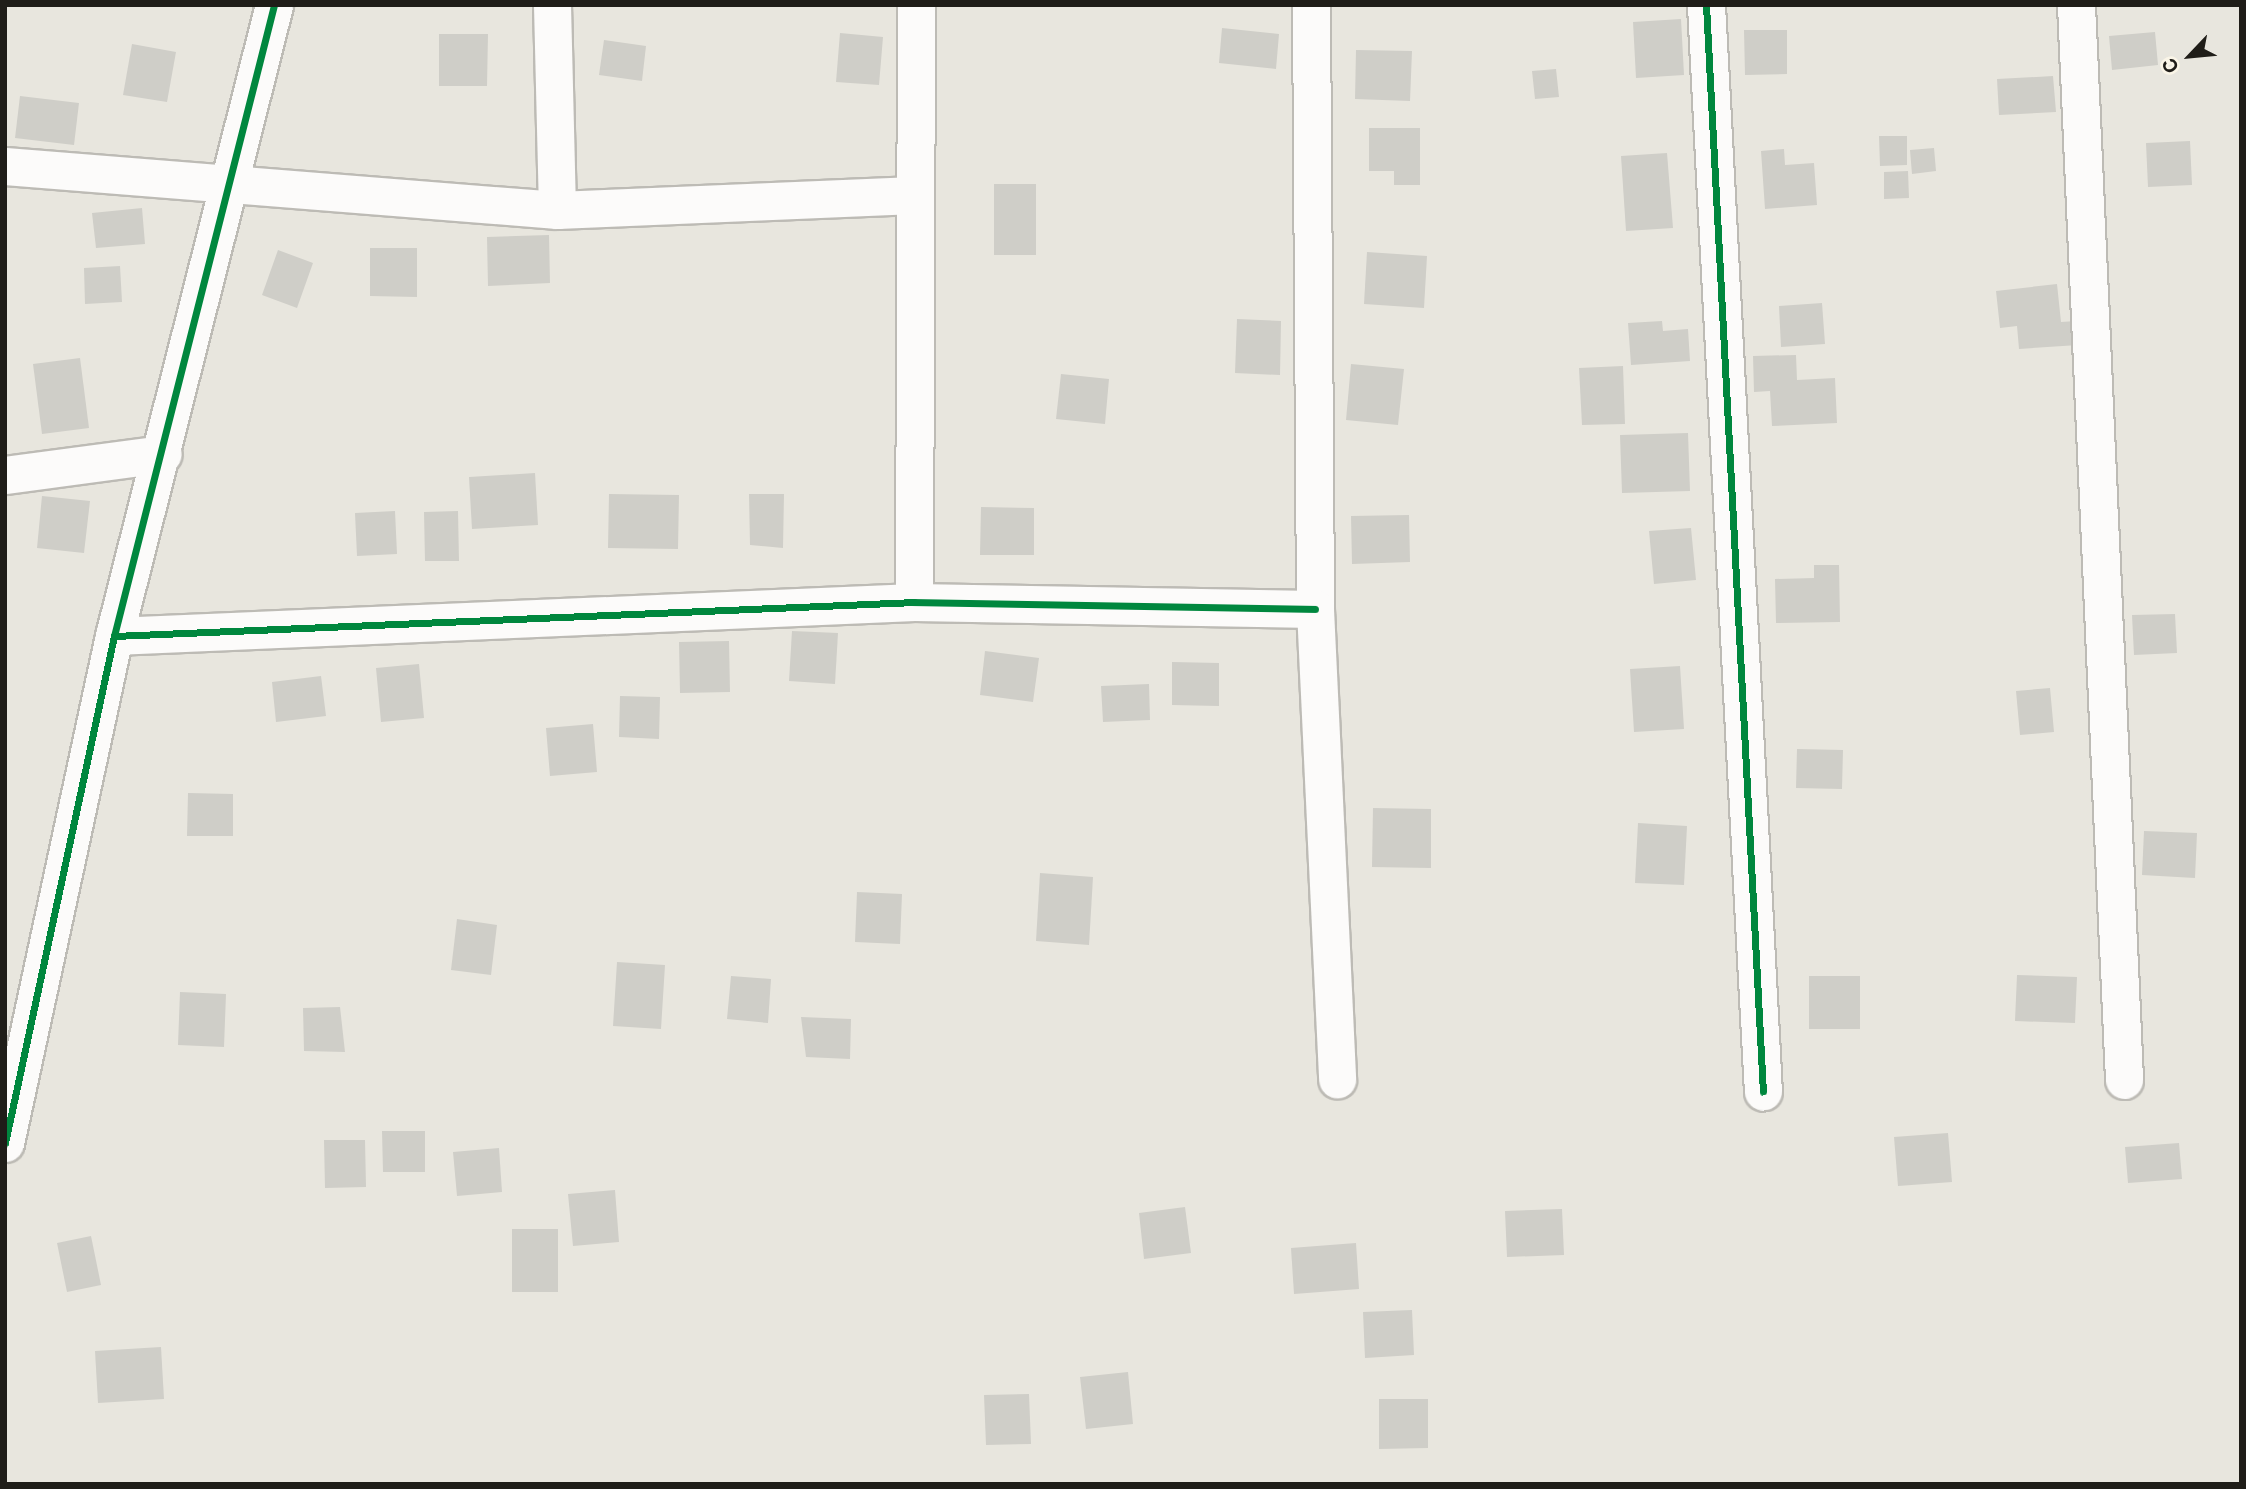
<!DOCTYPE html>
<meta charset="utf-8">
<style>
body{margin:0}
#map{position:relative;width:2246px;height:1489px;overflow:hidden;background:#e8e6de;font-family:Inter,sans-serif}
div>[style]{position:absolute}
.building>*{inset:0;background:#cfcec8}
.roads{filter:drop-shadow(2px 0 #bdbbb5) drop-shadow(-2px 0 #bdbbb5) drop-shadow(0 2px #bdbbb5) drop-shadow(0 -2px #bdbbb5)}
.minor>*{height:37px;margin:-18.5px;padding:0 18.5px;transform-origin:18.5px;border-radius:18.5px;background:#fcfbfa}
.cycleway>*{height:7px;margin:-3.5px;padding:0 3.5px;transform-origin:3.5px;border-radius:3.5px;background:#00873e}
span{translate:-50% -50%;white-space:nowrap;text-align:center;line-height:1.15;-webkit-text-stroke:5px #faf5e7;paint-order:stroke}
.frame{position:absolute;inset:0;border:7px solid #1f1d18;pointer-events:none}
.north{position:absolute;left:2155px;top:21px;width:70px;height:70px;-webkit-text-stroke:5px #faf5e7;paint-order:stroke;rotate:244deg;font-size:19px;font-weight:700;line-height:28px;text-align:center;color:#1f1d18}
.north::after{content:'';display:block;margin:auto;width:24px;height:32px;background:#1f1d18;clip-path:polygon(50% 0,100% 100%,50% 72%,0 100%)}
</style>
<div id="map">
<div class="building">
<i style="clip-path:polygon(1681px 19px,1684px 75px,1636px 78px,1633px 22px)"></i>
<i style="clip-path:polygon(1222px 28px,1279px 34px,1276px 69px,1219px 63px)"></i>
<i style="clip-path:polygon(1744px 30px,1787px 30px,1787px 74px,1745px 75px)"></i>
<i style="clip-path:polygon(2155px 32px,2158px 65px,2112px 70px,2109px 36px)"></i>
<i style="clip-path:polygon(840px 33px,883px 37px,879px 85px,836px 82px)"></i>
<i style="clip-path:polygon(439px 34px,488px 34px,487px 86px,439px 86px)"></i>
<i style="clip-path:polygon(604px 40px,646px 46px,642px 81px,599px 75px)"></i>
<i style="clip-path:polygon(132px 44px,176px 52px,167px 102px,123px 95px)"></i>
<i style="clip-path:polygon(1356px 50px,1412px 51px,1410px 101px,1355px 99px)"></i>
<i style="clip-path:polygon(1556px 69px,1559px 97px,1535px 99px,1532px 71px)"></i>
<i style="clip-path:polygon(2053px 76px,2056px 112px,1999px 115px,1997px 79px)"></i>
<i style="clip-path:polygon(20px 96px,79px 103px,74px 145px,15px 138px)"></i>
<i style="clip-path:polygon(1369px 128px,1420px 128px,1420px 185px,1394px 185px,1394px 171px,1369px 171px)"></i>
<i style="clip-path:polygon(1879px 136px,1907px 136px,1907px 165px,1880px 166px)"></i>
<i style="clip-path:polygon(2190px 141px,2192px 185px,2148px 187px,2146px 143px)"></i>
<i style="clip-path:polygon(1934px 148px,1936px 171px,1912px 174px,1910px 150px)"></i>
<i style="clip-path:polygon(1784px 149px,1785px 165px,1814px 163px,1817px 205px,1765px 209px,1761px 151px)"></i>
<i style="clip-path:polygon(1667px 153px,1673px 228px,1626px 231px,1621px 156px)"></i>
<i style="clip-path:polygon(1908px 171px,1909px 198px,1884px 199px,1884px 172px)"></i>
<i style="clip-path:polygon(994px 184px,1036px 184px,1036px 255px,994px 255px)"></i>
<i style="clip-path:polygon(142px 208px,145px 244px,96px 248px,92px 213px)"></i>
<i style="clip-path:polygon(549px 235px,550px 283px,488px 286px,487px 237px)"></i>
<i style="clip-path:polygon(370px 248px,417px 248px,417px 297px,370px 296px)"></i>
<i style="clip-path:polygon(278px 250px,313px 263px,297px 308px,262px 295px)"></i>
<i style="clip-path:polygon(1367px 252px,1427px 256px,1424px 308px,1364px 304px)"></i>
<i style="clip-path:polygon(120px 266px,122px 302px,85px 304px,84px 268px)"></i>
<i style="clip-path:polygon(2057px 284px,2061px 322px,2076px 321px,2078px 345px,2019px 349px,2017px 326px,2000px 328px,1996px 291px)"></i>
<i style="clip-path:polygon(1822px 303px,1825px 344px,1781px 347px,1779px 306px)"></i>
<i style="clip-path:polygon(1237px 319px,1281px 321px,1280px 375px,1235px 373px)"></i>
<i style="clip-path:polygon(1662px 321px,1663px 331px,1688px 329px,1690px 361px,1631px 365px,1628px 323px)"></i>
<i style="clip-path:polygon(1796px 355px,1797px 380px,1835px 378px,1837px 423px,1772px 426px,1770px 391px,1754px 392px,1753px 356px)"></i>
<i style="clip-path:polygon(80px 358px,89px 428px,42px 434px,33px 364px)"></i>
<i style="clip-path:polygon(1351px 364px,1404px 369px,1398px 425px,1346px 420px)"></i>
<i style="clip-path:polygon(1623px 366px,1625px 424px,1582px 425px,1579px 368px)"></i>
<i style="clip-path:polygon(1061px 374px,1109px 379px,1105px 424px,1056px 419px)"></i>
<i style="clip-path:polygon(1688px 433px,1690px 491px,1622px 493px,1620px 435px)"></i>
<i style="clip-path:polygon(535px 473px,538px 525px,472px 529px,469px 477px)"></i>
<i style="clip-path:polygon(609px 494px,679px 495px,678px 549px,608px 548px)"></i>
<i style="clip-path:polygon(749px 494px,784px 494px,783px 548px,750px 545px)"></i>
<i style="clip-path:polygon(42px 496px,90px 501px,84px 553px,37px 548px)"></i>
<i style="clip-path:polygon(981px 507px,1034px 508px,1034px 555px,980px 555px)"></i>
<i style="clip-path:polygon(395px 511px,397px 554px,357px 556px,355px 513px)"></i>
<i style="clip-path:polygon(458px 511px,459px 561px,425px 561px,424px 512px)"></i>
<i style="clip-path:polygon(1409px 515px,1410px 562px,1352px 564px,1351px 516px)"></i>
<i style="clip-path:polygon(1691px 528px,1696px 580px,1654px 584px,1649px 531px)"></i>
<i style="clip-path:polygon(1814px 565px,1839px 565px,1840px 622px,1776px 623px,1775px 579px,1814px 578px)"></i>
<i style="clip-path:polygon(2175px 614px,2177px 653px,2134px 655px,2132px 615px)"></i>
<i style="clip-path:polygon(792px 631px,838px 633px,835px 684px,789px 681px)"></i>
<i style="clip-path:polygon(729px 641px,730px 692px,680px 693px,679px 642px)"></i>
<i style="clip-path:polygon(985px 651px,1039px 658px,1033px 702px,980px 695px)"></i>
<i style="clip-path:polygon(1172px 662px,1219px 663px,1219px 706px,1172px 705px)"></i>
<i style="clip-path:polygon(419px 664px,424px 718px,381px 722px,376px 668px)"></i>
<i style="clip-path:polygon(1680px 666px,1684px 729px,1634px 732px,1630px 669px)"></i>
<i style="clip-path:polygon(321px 676px,326px 716px,276px 722px,272px 682px)"></i>
<i style="clip-path:polygon(1149px 684px,1150px 720px,1103px 722px,1101px 686px)"></i>
<i style="clip-path:polygon(2050px 688px,2054px 732px,2020px 735px,2016px 691px)"></i>
<i style="clip-path:polygon(620px 696px,660px 697px,659px 739px,619px 737px)"></i>
<i style="clip-path:polygon(593px 724px,597px 772px,550px 776px,546px 728px)"></i>
<i style="clip-path:polygon(1797px 749px,1843px 750px,1842px 789px,1796px 788px)"></i>
<i style="clip-path:polygon(188px 793px,233px 794px,233px 836px,187px 836px)"></i>
<i style="clip-path:polygon(1373px 808px,1431px 809px,1431px 868px,1372px 867px)"></i>
<i style="clip-path:polygon(1638px 823px,1687px 826px,1684px 885px,1635px 883px)"></i>
<i style="clip-path:polygon(2144px 831px,2197px 833px,2195px 878px,2142px 875px)"></i>
<i style="clip-path:polygon(1040px 873px,1093px 877px,1089px 945px,1036px 941px)"></i>
<i style="clip-path:polygon(857px 892px,902px 894px,900px 944px,855px 942px)"></i>
<i style="clip-path:polygon(457px 919px,497px 925px,491px 975px,451px 970px)"></i>
<i style="clip-path:polygon(617px 962px,665px 965px,661px 1029px,613px 1026px)"></i>
<i style="clip-path:polygon(2017px 975px,2077px 977px,2075px 1023px,2015px 1021px)"></i>
<i style="clip-path:polygon(731px 976px,771px 979px,768px 1023px,727px 1019px)"></i>
<i style="clip-path:polygon(1809px 976px,1860px 976px,1860px 1029px,1809px 1029px)"></i>
<i style="clip-path:polygon(180px 992px,226px 994px,224px 1047px,178px 1045px)"></i>
<i style="clip-path:polygon(340px 1007px,345px 1052px,304px 1051px,303px 1008px)"></i>
<i style="clip-path:polygon(801px 1017px,851px 1019px,850px 1059px,806px 1057px)"></i>
<i style="clip-path:polygon(382px 1131px,425px 1131px,425px 1172px,383px 1172px)"></i>
<i style="clip-path:polygon(1948px 1133px,1952px 1182px,1898px 1186px,1894px 1137px)"></i>
<i style="clip-path:polygon(324px 1140px,365px 1140px,366px 1187px,325px 1188px)"></i>
<i style="clip-path:polygon(2179px 1143px,2182px 1179px,2128px 1183px,2125px 1147px)"></i>
<i style="clip-path:polygon(499px 1148px,502px 1192px,457px 1196px,453px 1152px)"></i>
<i style="clip-path:polygon(615px 1190px,619px 1242px,573px 1246px,568px 1194px)"></i>
<i style="clip-path:polygon(1185px 1207px,1191px 1253px,1144px 1259px,1139px 1213px)"></i>
<i style="clip-path:polygon(1562px 1209px,1564px 1255px,1507px 1257px,1505px 1211px)"></i>
<i style="clip-path:polygon(512px 1229px,558px 1229px,558px 1292px,512px 1292px)"></i>
<i style="clip-path:polygon(91px 1236px,101px 1285px,67px 1292px,57px 1243px)"></i>
<i style="clip-path:polygon(1356px 1243px,1359px 1289px,1294px 1294px,1291px 1248px)"></i>
<i style="clip-path:polygon(1412px 1310px,1414px 1355px,1365px 1358px,1363px 1312px)"></i>
<i style="clip-path:polygon(161px 1347px,164px 1399px,98px 1403px,95px 1351px)"></i>
<i style="clip-path:polygon(1128px 1372px,1133px 1424px,1086px 1429px,1080px 1377px)"></i>
<i style="clip-path:polygon(1029px 1394px,1031px 1444px,986px 1445px,984px 1395px)"></i>
<i style="clip-path:polygon(1379px 1399px,1428px 1399px,1428px 1448px,1379px 1449px)"></i>
</div>
<div class="roads">
<div class="minor">
<i style="left:552px;top:5px;width:205px;rotate:88.6deg"></i>
<i style="left:1311px;top:5px;width:604px;rotate:89.62deg"></i>
<i style="left:1315px;top:609px;width:471px;rotate:87.3deg"></i>
<i style="left:1706px;top:5px;width:1088px;rotate:87deg"></i>
<i style="left:2076px;top:5px;width:1076px;rotate:87.44deg"></i>
<i style="left:5px;top:166px;width:554px;rotate:4.56deg"></i>
<i style="left:557px;top:210px;width:358px;rotate:-2.4deg"></i>
<i style="left:5px;top:475px;width:159px;rotate:-7.6deg"></i>
<i style="left:914px;top:602px;width:597px;rotate:-89.81deg"></i>
<i style="left:114px;top:636px;width:801px;rotate:-2.43deg"></i>
<i style="left:914px;top:602px;width:401px;rotate:1deg"></i>
<i style="left:5px;top:1143px;width:519px;rotate:-77.87deg"></i>
<i style="left:114px;top:636px;width:651px;rotate:-75.77deg"></i>
</div>
</div>
<div class="cycleway">
<i style="left:1706px;top:5px;width:1088px;rotate:87deg"></i>
<i style="left:114px;top:636px;width:801px;rotate:-2.43deg"></i>
<i style="left:914px;top:602px;width:401px;rotate:1deg"></i>
<i style="left:5px;top:1143px;width:519px;rotate:-77.87deg"></i>
<i style="left:114px;top:636px;width:651px;rotate:-75.77deg"></i>
</div>
<div class="frame"></div>
<div class="north">С</div>
</div>
